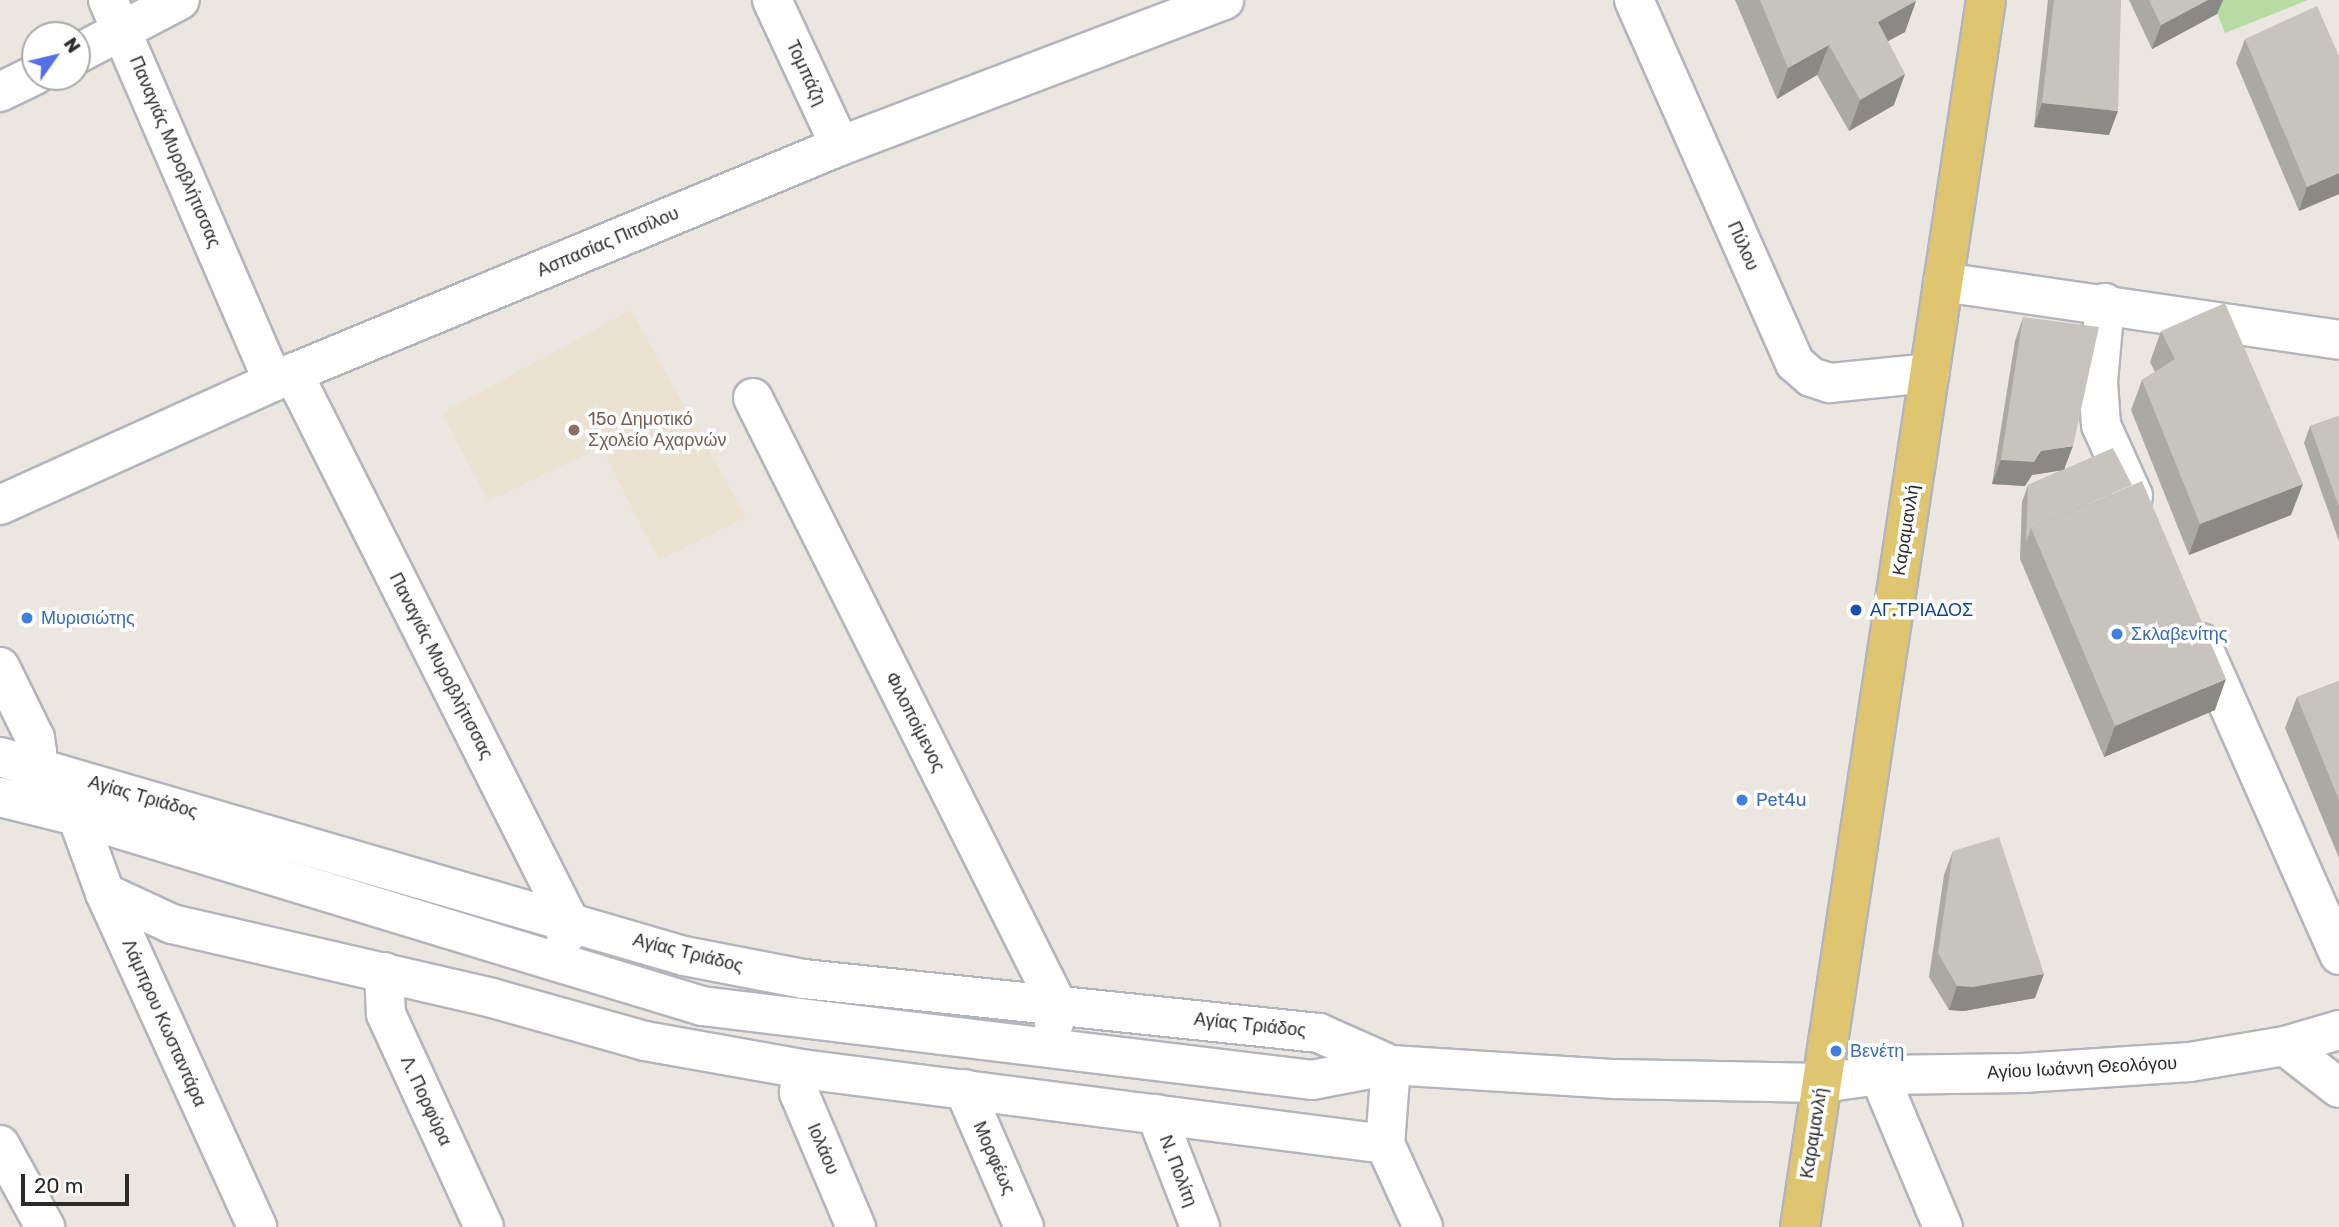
<!DOCTYPE html>
<meta charset="utf-8">
<style>
body{margin:0}
#map{position:relative;width:2339px;height:1227px;overflow:hidden;background:#ebe6df;font-family:Rubik,sans-serif}
div>[style]{position:absolute}
.education>*{inset:0;background:#ebe2d1}
.green>*{inset:0;background:#b6dba3}
.roads{filter:drop-shadow(2px 0 #b3b5bd) drop-shadow(-2px 0 #b3b5bd) drop-shadow(0 2px #b3b5bd) drop-shadow(0 -2px #b3b5bd)}
.minor>*{height:38px;margin:-19px;padding:0 19px;transform-origin:19px;border-radius:19px;background:#fff}
.major>*{height:38px;margin:-19px;padding:0 19px;transform-origin:19px;border-radius:19px;background:#dfc570}
.wall>*{inset:0;background:#aba9a3}
.shaded-wall>*{inset:0;background:#8b8985}
.building>*{inset:0;background:#c7c4be}
.dots>*{width:19px;height:19px;translate:-50% -50%;box-sizing:border-box;border:4px solid #fff;border-radius:50%}
span{translate:-50% -50%;white-space:nowrap;text-align:center;line-height:1.15;-webkit-text-stroke:7px #fff;paint-order:stroke}
.street-label{font-size:18px;color:#2b2b2b}
.education-label{font-size:18px;color:#785e54}
.left{translate:0 -50%;text-align:left}
.transit-label{font-size:18px;color:#164399}
.shop-label{font-size:18px;color:#366cbe}
.north{position:absolute;left:21px;top:21px;width:70px;height:70px;box-sizing:border-box;background:#fff;border:2px solid #aaa;border-radius:50%;rotate:56deg;font-size:19px;font-weight:700;line-height:28px;text-align:center;color:#2b2b2b}
.north::after{content:'';display:block;margin:auto;width:24px;height:32px;background:#5470e4;clip-path:polygon(50% 0,100% 100%,50% 72%,0 100%)}
.scale{position:absolute;left:21px;top:1174px;width:108px;height:32px;box-sizing:border-box;border:4px solid #2b2b2b;border-top:0;padding-left:9px;font-size:21px;line-height:24px;white-space:nowrap;color:#2b2b2b;-webkit-text-stroke:5px #fff;paint-order:stroke}
</style>
<div id="map">
<div class="education">
<i style="clip-path:polygon(631px 310px,746px 517px,659px 560px,601px 447px,488px 501px,442px 413px)"></i>
</div>
<div class="green">
<i style="clip-path:polygon(2212px 0,2308px 0,2225px 33px)"></i>
</div>
<div class="roads">
<div class="minor">
<i style="left:108px;top:0;width:416px;rotate:66.6deg"></i>
<i style="left:772px;top:0;width:161px;rotate:65deg"></i>
<i style="left:1634px;top:0;width:397px;rotate:66.1deg"></i>
<i style="left:1795px;top:363px;width:21px;rotate:41deg"></i>
<i style="left:1811px;top:377px;width:20px;rotate:18deg"></i>
<i style="left:1830px;top:383px;width:100px;rotate:-5.7deg"></i>
<i style="left:77px;top:54px;width:116px;rotate:-27.7deg"></i>
<i style="left:0;top:92px;width:39px;rotate:-26deg"></i>
<i style="left:1943px;top:282px;width:400px;rotate:8.3deg"></i>
<i style="left:2105px;top:303px;width:79px;rotate:95.1deg"></i>
<i style="left:2098px;top:382px;width:43px;rotate:86deg"></i>
<i style="left:2101px;top:425px;width:78px;rotate:65.7deg"></i>
<i style="left:293px;top:373px;width:614px;rotate:63.27deg"></i>
<i style="left:569px;top:921px;width:14px;rotate:102deg"></i>
<i style="left:753px;top:398px;width:678px;rotate:63.36deg"></i>
<i style="left:1057px;top:1004px;width:20px;rotate:99deg"></i>
<i style="left:0;top:505px;width:321px;rotate:-24.3deg"></i>
<i style="left:293px;top:373px;width:592px;rotate:-22.54deg"></i>
<i style="left:840px;top:146px;width:411px;rotate:-20.8deg"></i>
<i style="left:2201px;top:643px;width:341px;rotate:66.1deg"></i>
<i style="left:0;top:667px;width:79px;rotate:63.8deg"></i>
<i style="left:35px;top:738px;width:14px;rotate:82deg"></i>
<i style="left:37px;top:752px;width:37px;rotate:99deg"></i>
<i style="left:0;top:757px;width:712px;rotate:16.22deg"></i>
<i style="left:684px;top:956px;width:122px;rotate:10.9deg"></i>
<i style="left:804px;top:979px;width:518px;rotate:5.99deg"></i>
<i style="left:1319px;top:1033px;width:79px;rotate:24deg"></i>
<i style="left:0;top:797px;width:79px;rotate:13.9deg"></i>
<i style="left:77px;top:816px;width:653px;rotate:16.91deg"></i>
<i style="left:702px;top:1006px;width:614px;rotate:6.92deg"></i>
<i style="left:1312px;top:1080px;width:80px;rotate:-10.8deg"></i>
<i style="left:1391px;top:1065px;width:225px;rotate:3.6deg"></i>
<i style="left:1616px;top:1079px;width:206px;rotate:1.1deg"></i>
<i style="left:1822px;top:1083px;width:58px;rotate:-8deg"></i>
<i style="left:1879px;top:1075px;width:144px;rotate:-0.8deg"></i>
<i style="left:2023px;top:1073px;width:167px;rotate:-3.8deg"></i>
<i style="left:2190px;top:1062px;width:96px;rotate:-9.6deg"></i>
<i style="left:2285px;top:1046px;width:56px;rotate:-16.5deg"></i>
<i style="left:77px;top:816px;width:82px;rotate:70deg"></i>
<i style="left:105px;top:893px;width:367px;rotate:65.5deg"></i>
<i style="left:105px;top:893px;width:74px;rotate:24.8deg"></i>
<i style="left:172px;top:924px;width:328px;rotate:13deg"></i>
<i style="left:492px;top:998px;width:159px;rotate:15.7deg"></i>
<i style="left:645px;top:1041px;width:159px;rotate:10.1deg"></i>
<i style="left:802px;top:1069px;width:588px;rotate:7.33deg"></i>
<i style="left:384px;top:972px;width:42px;rotate:87.3deg"></i>
<i style="left:386px;top:1014px;width:234px;rotate:65.3deg"></i>
<i style="left:2285px;top:1046px;width:68px;rotate:37.9deg"></i>
<i style="left:1391px;top:1065px;width:79px;rotate:94.3deg"></i>
<i style="left:1385px;top:1144px;width:91px;rotate:65.4deg"></i>
<i style="left:802px;top:1069px;width:24px;rotate:97deg"></i>
<i style="left:799px;top:1093px;width:146px;rotate:67deg"></i>
<i style="left:1879px;top:1075px;width:165px;rotate:67.2deg"></i>
<i style="left:964px;top:1089px;width:150px;rotate:66.5deg"></i>
<i style="left:1156px;top:1114px;width:121px;rotate:68.7deg"></i>
<i style="left:0;top:1145px;width:94px;rotate:61.2deg"></i>
</div>
<div class="major">
<i style="left:1800px;top:1227px;width:1241px;rotate:-81.38deg"></i>
</div>
</div>
<div class="wall">
<i style="clip-path:polygon(1735px 0,1916px 0,1905px 32px,1888px 41px,1894px 105px,1849px 131px,1817px 75px,1777px 99px)"></i>
<i style="clip-path:polygon(2048px 0,2121px 0,2109px 135px,2034px 127px)"></i>
<i style="clip-path:polygon(2129px 0,2223px 0,2217px 14px,2152px 49px)"></i>
<i style="clip-path:polygon(2245px 39px,2339px 194px,2299px 211px,2236px 63px)"></i>
<i style="clip-path:polygon(2023px 317px,2065px 469px,2215px 710px,2104px 757px,2020px 559px,2022px 502px,2028px 485px,2062px 470px,2032px 475px,2025px 486px,1992px 484px,2015px 341px)"></i>
<i style="clip-path:polygon(2161px 331px,2291px 515px,2189px 555px,2131px 410px,2142px 380px,2155px 372px,2150px 362px)"></i>
<i style="clip-path:polygon(2339px 416px,2339px 541px,2304px 443px,2310px 426px)"></i>
<i style="clip-path:polygon(2339px 681px,2339px 858px,2285px 728px,2297px 697px)"></i>
<i style="clip-path:polygon(1953px 851px,2035px 998px,1964px 1011px,1949px 1010px,1929px 977px,1944px 875px)"></i>
</div>
<div class="shaded-wall">
<i style="clip-path:polygon(2208px 0,2223px 0,2217px 14px,2152px 49px,2161px 25px)"></i>
<i style="clip-path:polygon(1916px 1px,1905px 32px,1866px 53px,1878px 22px)"></i>
<i style="clip-path:polygon(1829px 45px,1817px 75px,1777px 99px,1788px 68px)"></i>
<i style="clip-path:polygon(1905px 74px,1894px 105px,1849px 131px,1860px 100px)"></i>
<i style="clip-path:polygon(2042px 103px,2118px 111px,2109px 135px,2034px 127px)"></i>
<i style="clip-path:polygon(2339px 173px,2339px 194px,2299px 211px,2307px 187px)"></i>
<i style="clip-path:polygon(2073px 446px,2064px 470px,2032px 475px,2025px 486px,1992px 484px,2001px 460px,2041px 451px)"></i>
<i style="clip-path:polygon(2303px 484px,2291px 515px,2189px 555px,2200px 524px)"></i>
<i style="clip-path:polygon(2226px 679px,2215px 710px,2104px 757px,2115px 726px)"></i>
<i style="clip-path:polygon(2044px 974px,2035px 998px,1964px 1011px,1949px 1010px,1957px 986px)"></i>
</div>
<div class="building">
<i style="clip-path:polygon(1760px 0,1916px 0,1916px 1px,1878px 22px,1905px 74px,1860px 100px,1829px 45px,1788px 68px)"></i>
<i style="clip-path:polygon(2054px 0,2121px 0,2118px 111px,2042px 103px)"></i>
<i style="clip-path:polygon(2149px 0,2208px 0,2161px 25px)"></i>
<i style="clip-path:polygon(2317px 6px,2339px 56px,2339px 173px,2307px 187px,2245px 39px)"></i>
<i style="clip-path:polygon(2225px 303px,2303px 484px,2200px 524px,2142px 380px,2175px 359px,2161px 331px)"></i>
<i style="clip-path:polygon(2023px 317px,2099px 327px,2073px 446px,2041px 451px,2034px 462px,2001px 460px)"></i>
<i style="clip-path:polygon(2339px 416px,2339px 507px,2310px 426px)"></i>
<i style="clip-path:polygon(2113px 448px,2132px 485px,2031px 528px,2026px 542px,2028px 485px)"></i>
<i style="clip-path:polygon(2142px 481px,2226px 679px,2115px 726px,2031px 528px)"></i>
<i style="clip-path:polygon(2339px 681px,2339px 800px,2297px 697px)"></i>
<i style="clip-path:polygon(1999px 837px,2044px 974px,1973px 987px,1957px 986px,1938px 953px,1953px 851px)"></i>
</div>
<div class="dots">
<i style="left:574px;top:430px;background:#8d6e63"></i>
<i style="left:1856px;top:610px;background:#1a4fb4"></i>
<i style="left:27px;top:618px;background:#3f7fe0"></i>
<i style="left:2117px;top:634px;background:#3f7fe0"></i>
<i style="left:1742px;top:800px;background:#3f7fe0"></i>
<i style="left:1836px;top:1051px;background:#3f7fe0"></i>
</div>
<div class="street-label">
<span style="left:806px;top:73px;rotate:65deg">Τομπάζη</span>
<span style="left:175px;top:152px;rotate:67deg">Παναγιάς Μυροβλήτισσας</span>
<span style="left:608px;top:242px;rotate:-23deg">Ασπασίας Πιτσίλου</span>
<span style="left:1743px;top:246px;rotate:66deg">Πύλου</span>
<span style="left:1906px;top:530px;rotate:-81deg">Καραμανλή</span>
<span style="left:441px;top:666px;rotate:63deg">Παναγιάς Μυροβλήτισσας</span>
<span style="left:915px;top:722px;rotate:63deg">Φιλοποίμενος</span>
<span style="left:143px;top:797px;rotate:16deg">Αγίας Τριάδος</span>
<span style="left:688px;top:953px;rotate:14deg">Αγίας Τριάδος</span>
<span style="left:164px;top:1023px;rotate:66deg">Λάμπρου Κωσταντάρα</span>
<span style="left:1250px;top:1025px;rotate:6deg">Αγίας Τριάδος</span>
<span style="left:2082px;top:1068px;rotate:-3deg">Αγίου Ιωάννη Θεολόγου</span>
<span style="left:426px;top:1101px;rotate:65deg">Λ. Πορφύρα</span>
<span style="left:1814px;top:1133px;rotate:-81deg">Καραμανλή</span>
<span style="left:823px;top:1149px;rotate:67deg">Ιολάου</span>
<span style="left:994px;top:1158px;rotate:66deg">Μορφέως</span>
<span style="left:1178px;top:1171px;rotate:69deg">Ν. Πολίτη</span>
</div>
<div class="education-label">
<span class="left" style="left:588px;top:430px">15ο Δημοτικό<br>Σχολείο Αχαρνών</span>
</div>
<div class="transit-label">
<span class="left" style="left:1870px;top:610px">ΑΓ.ΤΡΙΑΔΟΣ</span>
</div>
<div class="shop-label">
<span class="left" style="left:41px;top:618px">Μυρισιώτης</span>
<span class="left" style="left:2131px;top:634px">Σκλαβενίτης</span>
<span class="left" style="left:1756px;top:800px">Pet4u</span>
<span class="left" style="left:1850px;top:1051px">Βενέτη</span>
</div>
<div class="north">N</div>
<div class="scale">20 m</div>
</div>
